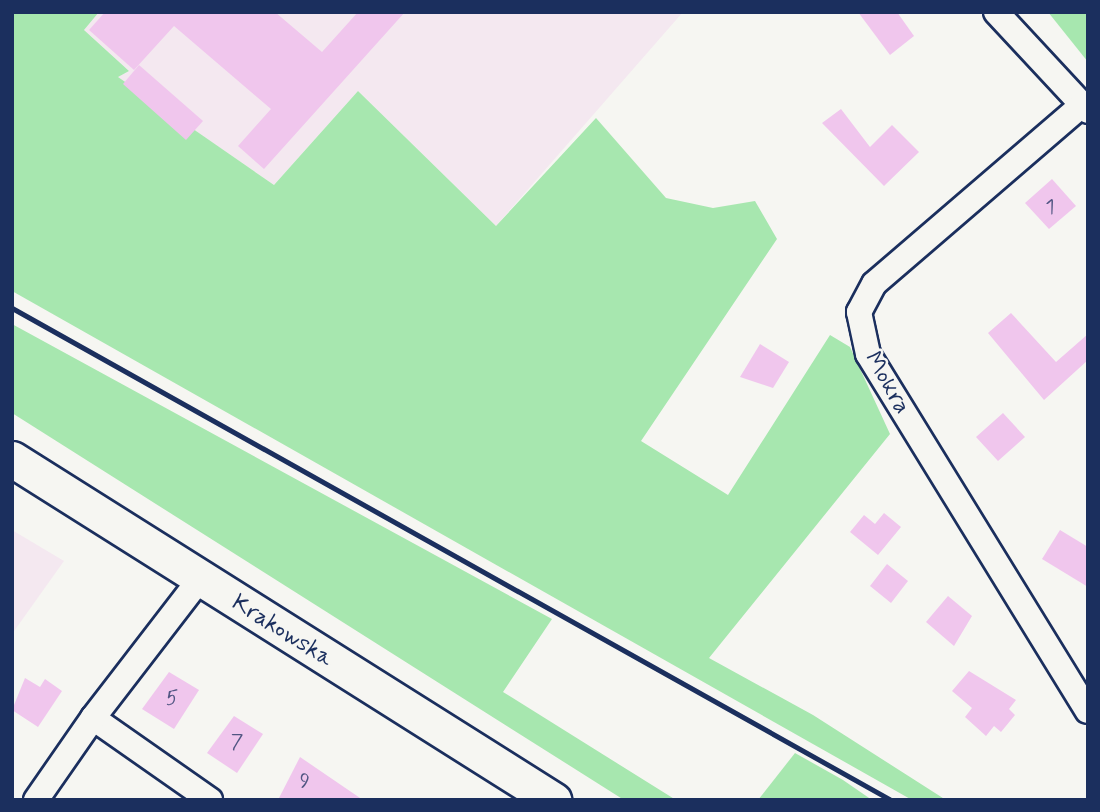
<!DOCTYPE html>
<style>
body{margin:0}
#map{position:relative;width:1100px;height:812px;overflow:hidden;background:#f6f6f2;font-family:Mynerve,sans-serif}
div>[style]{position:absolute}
.built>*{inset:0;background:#f4e8f0}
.green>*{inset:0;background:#a7e7af}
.building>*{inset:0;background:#f0c6ed}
.roads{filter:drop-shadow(2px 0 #1b2f5e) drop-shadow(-2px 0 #1b2f5e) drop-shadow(0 2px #1b2f5e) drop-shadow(0 -2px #1b2f5e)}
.street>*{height:24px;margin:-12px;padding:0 12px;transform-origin:12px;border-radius:12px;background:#f6f6f2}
.secondary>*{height:35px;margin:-17.5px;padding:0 17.5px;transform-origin:17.5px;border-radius:17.5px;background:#f6f6f2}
.rail>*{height:5px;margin:-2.5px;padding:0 2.5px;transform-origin:2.5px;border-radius:2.5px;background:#1b2f5e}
span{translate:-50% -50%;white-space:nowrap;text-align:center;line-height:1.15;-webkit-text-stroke:5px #f6f6f2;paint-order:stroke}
.number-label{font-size:21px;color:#505582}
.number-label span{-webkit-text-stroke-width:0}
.street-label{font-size:24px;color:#1b2f5e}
.frame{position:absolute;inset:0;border:14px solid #1b2f5e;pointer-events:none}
</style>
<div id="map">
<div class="built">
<i style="clip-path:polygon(99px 12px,683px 12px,496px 226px,358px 91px,274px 185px,117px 77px,129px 71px,84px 30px)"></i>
<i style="clip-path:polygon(12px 530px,64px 561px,12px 634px)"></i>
</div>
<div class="green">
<i style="clip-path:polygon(12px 12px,99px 12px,84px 30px,129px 71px,118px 77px,274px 185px,358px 91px,496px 226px,596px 118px,666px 198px,713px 208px,755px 201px,777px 239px,641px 441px,728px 495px,830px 335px,850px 347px,890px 434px,709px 658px,813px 715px,946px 800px,912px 800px,12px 291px)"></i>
<i style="clip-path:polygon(1048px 12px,1088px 12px,1088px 62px)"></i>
<i style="clip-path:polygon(12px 324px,552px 619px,503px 692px,676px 800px,624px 800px,12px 413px)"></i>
<i style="clip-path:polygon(795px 753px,843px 780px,872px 800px,758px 800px)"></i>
</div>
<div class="building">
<i style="clip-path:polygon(105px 12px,275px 12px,322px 52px,358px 12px,405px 12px,264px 169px,238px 146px,271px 109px,174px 26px,134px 70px,89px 30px)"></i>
<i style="clip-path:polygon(858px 12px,897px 12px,914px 36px,890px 55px)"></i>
<i style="clip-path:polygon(139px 65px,203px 121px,186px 140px,123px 84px)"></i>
<i style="clip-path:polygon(841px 109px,870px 147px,892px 125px,919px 152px,884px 186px,822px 123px)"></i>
<i style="clip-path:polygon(1052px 179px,1076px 206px,1049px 229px,1025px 203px)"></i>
<i style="clip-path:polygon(1011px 313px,1056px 362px,1088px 334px,1088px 360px,1044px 400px,988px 333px)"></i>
<i style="clip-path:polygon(760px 344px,789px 362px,773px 388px,740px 377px)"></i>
<i style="clip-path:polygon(1003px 413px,1025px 437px,998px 461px,976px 437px)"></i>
<i style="clip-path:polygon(884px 513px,901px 527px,878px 555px,850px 532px,864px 515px,875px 524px)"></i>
<i style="clip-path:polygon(1060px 530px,1088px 547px,1088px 587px,1042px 559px)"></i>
<i style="clip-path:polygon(887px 564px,908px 581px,891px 603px,870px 586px)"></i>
<i style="clip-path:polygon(948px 596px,972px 616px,954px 646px,926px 622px)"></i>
<i style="clip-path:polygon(969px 671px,1016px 700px,1009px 709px,1015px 715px,1001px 732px,994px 726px,986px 736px,965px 717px,972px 708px,952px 691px)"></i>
<i style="clip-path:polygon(169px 672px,199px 690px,174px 729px,142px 709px)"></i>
<i style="clip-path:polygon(25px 678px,40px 687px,45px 679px,62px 691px,38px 727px,12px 710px)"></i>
<i style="clip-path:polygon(234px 716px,263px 734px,237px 773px,207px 753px)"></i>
<i style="clip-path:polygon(300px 757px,363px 800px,278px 800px)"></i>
</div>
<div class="roads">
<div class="street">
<i style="left:996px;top:12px;width:135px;rotate:47.1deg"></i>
<i style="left:1082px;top:105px;width:274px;rotate:139.3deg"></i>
<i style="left:874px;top:284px;width:32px;rotate:118deg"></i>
<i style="left:859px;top:312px;width:43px;rotate:77.9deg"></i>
<i style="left:868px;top:354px;width:419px;rotate:58.4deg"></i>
<i style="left:200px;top:579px;width:175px;rotate:127.6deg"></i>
<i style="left:93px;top:718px;width:143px;rotate:35deg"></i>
<i style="left:36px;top:800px;width:100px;rotate:-55.2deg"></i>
</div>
<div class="secondary">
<i style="left:12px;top:459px;width:640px;rotate:32.22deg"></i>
</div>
</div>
<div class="rail">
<i style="left:12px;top:308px;width:1007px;rotate:29.24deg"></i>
</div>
<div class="number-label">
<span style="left:1050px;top:207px">1</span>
<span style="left:172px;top:698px">5</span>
<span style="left:237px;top:742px">7</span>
<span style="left:305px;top:781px">9</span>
</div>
<div class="street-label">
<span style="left:887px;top:383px;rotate:60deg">Mokra</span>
<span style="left:282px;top:631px;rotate:32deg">Krakowska</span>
</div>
<div class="frame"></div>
</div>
